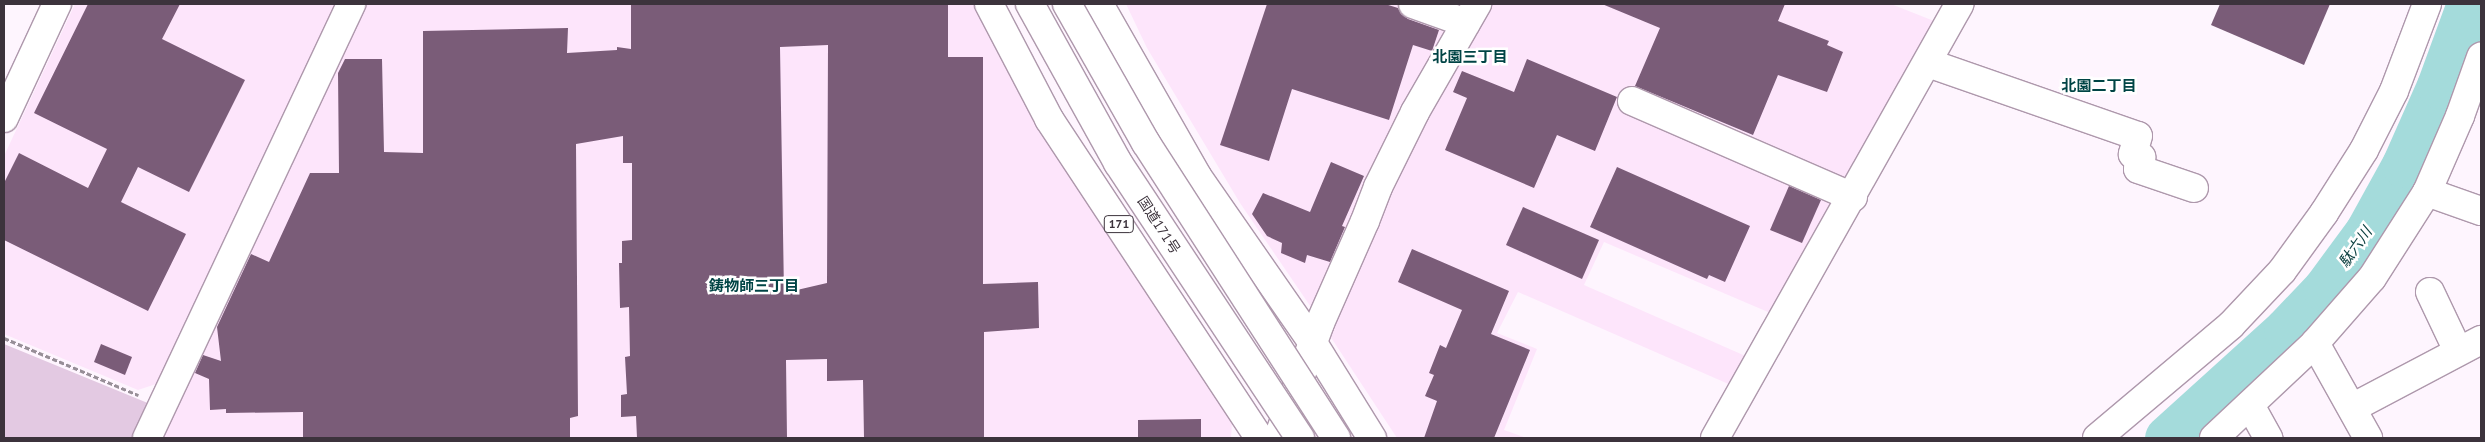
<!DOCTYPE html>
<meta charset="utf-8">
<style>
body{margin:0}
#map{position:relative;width:2485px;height:442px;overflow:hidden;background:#fef5fe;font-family:"PT Sans","Noto Sans JP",sans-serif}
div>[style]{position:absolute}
.built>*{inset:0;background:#fde5fb}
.green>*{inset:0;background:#e3c9e2}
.river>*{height:45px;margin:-22.5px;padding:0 22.5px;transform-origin:22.5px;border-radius:22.5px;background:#a4dbdb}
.building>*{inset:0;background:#7a5c78}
.path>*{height:3px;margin-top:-1.5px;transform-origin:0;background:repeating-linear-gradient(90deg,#978e97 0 5px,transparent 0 7.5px)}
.roads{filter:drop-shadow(1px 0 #ae98ac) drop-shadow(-1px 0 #ae98ac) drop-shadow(0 1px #ae98ac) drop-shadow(0 -1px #ae98ac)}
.minor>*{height:28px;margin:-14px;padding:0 14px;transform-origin:14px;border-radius:14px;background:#fff}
.highway>*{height:28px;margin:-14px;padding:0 14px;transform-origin:14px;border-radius:14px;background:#fff}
.bridges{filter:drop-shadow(1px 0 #ae98ac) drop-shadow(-1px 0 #ae98ac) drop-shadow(0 1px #ae98ac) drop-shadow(0 -1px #ae98ac)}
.highway-bridge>*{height:28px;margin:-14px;padding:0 14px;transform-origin:14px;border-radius:14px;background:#fff}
span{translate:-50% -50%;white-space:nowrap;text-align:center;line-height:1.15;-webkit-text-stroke:5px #fff;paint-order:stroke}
.shield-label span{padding:1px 4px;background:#fff;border:1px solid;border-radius:4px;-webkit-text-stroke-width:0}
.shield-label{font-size:12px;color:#3c333c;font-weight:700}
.street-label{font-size:14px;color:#3c333c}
.neighbourhood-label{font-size:15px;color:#004445;font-weight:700}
.water-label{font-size:15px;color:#0d4141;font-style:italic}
.frame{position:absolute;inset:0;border:5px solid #3c333c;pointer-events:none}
</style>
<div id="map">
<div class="built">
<i style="clip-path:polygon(75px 4px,345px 4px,168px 380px,138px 390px,4px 334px,4px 156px)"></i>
<i style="clip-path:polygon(360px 4px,977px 4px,1066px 164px,1232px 423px,1231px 438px,154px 438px)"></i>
<i style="clip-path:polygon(1126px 4px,1394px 4px,1451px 24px,1317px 316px,1240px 203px,1147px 48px)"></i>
<i style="clip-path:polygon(1490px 4px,1891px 4px,1934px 21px,1775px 315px,1604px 242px,1584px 285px,1750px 358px,1733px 386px,1518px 292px,1497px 333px,1537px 349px,1504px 430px,1527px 438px,1397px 438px,1330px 336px,1386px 194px)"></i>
</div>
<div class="green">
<i style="clip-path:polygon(4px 344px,155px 406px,140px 438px,4px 438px)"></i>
</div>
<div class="river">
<i style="left:2167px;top:438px;width:161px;rotate:-42.2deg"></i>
<i style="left:2286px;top:330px;width:57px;rotate:-46.4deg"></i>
<i style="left:2325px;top:289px;width:71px;rotate:-53.6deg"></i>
<i style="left:2367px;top:232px;width:77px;rotate:-61.1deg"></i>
<i style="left:2404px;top:165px;width:86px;rotate:-66.1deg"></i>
<i style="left:2439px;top:86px;width:87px;rotate:-69.9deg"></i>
</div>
<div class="building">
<i style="clip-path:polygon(88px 4px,180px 4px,162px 39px,245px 80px,189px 192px,138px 167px,121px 202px,186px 234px,148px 311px,4px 240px,4px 183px,19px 153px,88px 188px,107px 149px,34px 113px)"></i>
<i style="clip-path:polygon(evenodd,631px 4px,948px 4px,948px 57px,983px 57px,983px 284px,1038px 282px,1039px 328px,984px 332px,984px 438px,864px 438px,863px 380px,827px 381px,827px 359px,786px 360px,787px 438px,637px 438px,636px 416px,621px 417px,621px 395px,627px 394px,625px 357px,630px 356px,629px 307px,620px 308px,619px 263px,622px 263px,622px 241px,632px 240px,632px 163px,623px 163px,623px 136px,576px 144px,578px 416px,570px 418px,570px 438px,303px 438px,303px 412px,226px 413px,226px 409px,210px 410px,209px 379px,195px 373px,203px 355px,221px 361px,217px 327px,251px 254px,269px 262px,310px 173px,339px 173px,338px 73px,345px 59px,382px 59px,384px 152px,423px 153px,423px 31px,568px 28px,567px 53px,617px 50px,617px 47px,631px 49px,631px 4px,828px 45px,827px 283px,784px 293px,780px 47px,828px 45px)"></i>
<i style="clip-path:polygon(1267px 4px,1385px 4px,1398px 8px,1401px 14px,1408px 19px,1439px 30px,1432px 51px,1413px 45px,1389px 120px,1292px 89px,1269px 161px,1220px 145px)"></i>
<i style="clip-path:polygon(1602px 4px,1785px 4px,1778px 21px,1829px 41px,1827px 45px,1843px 52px,1827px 92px,1778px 75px,1753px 135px,1635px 86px,1660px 28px)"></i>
<i style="clip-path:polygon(2220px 4px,2330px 4px,2304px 65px,2211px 25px)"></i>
<i style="clip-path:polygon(1527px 59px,1617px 97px,1595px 151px,1557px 135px,1534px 188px,1445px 150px,1467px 98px,1453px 92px,1462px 71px,1514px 92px)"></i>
<i style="clip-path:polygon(1331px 162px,1364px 176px,1342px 226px,1345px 227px,1330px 262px,1307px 255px,1305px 263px,1281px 253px,1282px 243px,1267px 236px,1252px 214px,1263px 193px,1310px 212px)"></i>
<i style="clip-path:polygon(1617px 167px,1750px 226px,1725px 282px,1709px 275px,1707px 279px,1590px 227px)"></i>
<i style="clip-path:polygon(1789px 186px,1821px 200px,1802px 243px,1770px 230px)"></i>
<i style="clip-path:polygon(1523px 207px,1599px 240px,1582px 279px,1506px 245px)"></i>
<i style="clip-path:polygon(1412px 249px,1509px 291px,1491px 334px,1530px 350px,1494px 438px,1424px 438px,1437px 401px,1425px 396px,1434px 375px,1429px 373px,1440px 345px,1446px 348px,1462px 310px,1398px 282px)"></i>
<i style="clip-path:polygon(101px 344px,132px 357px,125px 375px,94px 362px)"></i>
<i style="clip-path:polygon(1201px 419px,1201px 438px,1138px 438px,1138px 420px)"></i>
</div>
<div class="path">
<i style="left:4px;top:338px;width:146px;rotate:23deg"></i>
</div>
<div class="roads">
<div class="minor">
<i style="left:1413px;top:4px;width:56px;rotate:19.7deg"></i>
<i style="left:1928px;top:63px;width:222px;rotate:19.2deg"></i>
<i style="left:2138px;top:136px;width:19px;rotate:106deg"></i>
<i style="left:2133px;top:154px;width:9px;rotate:21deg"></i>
<i style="left:2141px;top:157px;width:12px;rotate:104deg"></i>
<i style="left:2138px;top:169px;width:59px;rotate:18.7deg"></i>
<i style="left:1632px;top:101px;width:241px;rotate:23.5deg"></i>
<i style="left:4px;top:118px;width:126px;rotate:-65.1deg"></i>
<i style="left:2427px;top:192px;width:57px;rotate:19.4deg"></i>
<i style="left:2430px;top:292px;width:65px;rotate:64.6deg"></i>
<i style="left:2315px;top:343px;width:109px;rotate:60.8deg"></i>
<i style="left:2250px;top:405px;width:38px;rotate:61deg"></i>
<i style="left:2352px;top:408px;width:146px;rotate:-27.8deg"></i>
<i style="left:147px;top:438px;width:480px;rotate:-64.8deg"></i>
<i style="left:1278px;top:438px;width:122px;rotate:-69.9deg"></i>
<i style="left:1320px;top:323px;width:111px;rotate:-66.2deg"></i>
<i style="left:1365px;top:221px;width:36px;rotate:-69deg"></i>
<i style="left:1378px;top:187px;width:84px;rotate:-63.7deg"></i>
<i style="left:1415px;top:112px;width:125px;rotate:-60.1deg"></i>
<i style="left:1715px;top:438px;width:498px;rotate:-60.6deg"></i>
<i style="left:2097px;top:438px;width:175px;rotate:-40.1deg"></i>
<i style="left:2231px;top:325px;width:74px;rotate:-46.6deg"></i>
<i style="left:2282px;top:271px;width:72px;rotate:-54.1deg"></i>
<i style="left:2324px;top:213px;width:75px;rotate:-57.6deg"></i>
<i style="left:2364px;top:150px;width:66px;rotate:-63deg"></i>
<i style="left:2394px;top:91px;width:93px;rotate:-69.2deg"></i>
<i style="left:2214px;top:438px;width:139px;rotate:-43.2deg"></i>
<i style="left:2315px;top:343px;width:86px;rotate:-48.8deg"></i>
<i style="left:2372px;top:278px;width:102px;rotate:-57.4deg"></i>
<i style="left:2427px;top:192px;width:83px;rotate:-66.5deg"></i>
<i style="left:2460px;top:116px;width:63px;rotate:-70.4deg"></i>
</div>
<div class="highway">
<i style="left:989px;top:4px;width:130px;rotate:62.4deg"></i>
<i style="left:1049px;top:119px;width:382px;rotate:56.6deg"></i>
<i style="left:1099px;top:4px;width:198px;rotate:60.3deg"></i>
<i style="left:1197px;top:176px;width:203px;rotate:55.2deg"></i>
<i style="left:1313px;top:343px;width:112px;rotate:58.2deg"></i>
</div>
</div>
<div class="bridges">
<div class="highway-bridge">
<i style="left:1030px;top:4px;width:182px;rotate:61deg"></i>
<i style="left:1118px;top:163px;width:330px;rotate:56.5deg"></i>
<i style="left:1067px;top:4px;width:160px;rotate:60.4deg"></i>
<i style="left:1146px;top:143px;width:351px;rotate:57.2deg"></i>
</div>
</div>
<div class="shield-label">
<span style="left:1119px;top:224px">171</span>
</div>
<div class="street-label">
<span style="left:1159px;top:225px;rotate:57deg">国道171号</span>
</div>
<div class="neighbourhood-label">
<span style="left:1470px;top:57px">北園三丁目</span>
<span style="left:2099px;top:86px">北園二丁目</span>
<span style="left:754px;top:286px">鋳物師三丁目</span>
</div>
<div class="water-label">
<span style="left:2355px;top:247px;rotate:-55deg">駄六川</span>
</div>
<div class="frame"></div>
</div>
